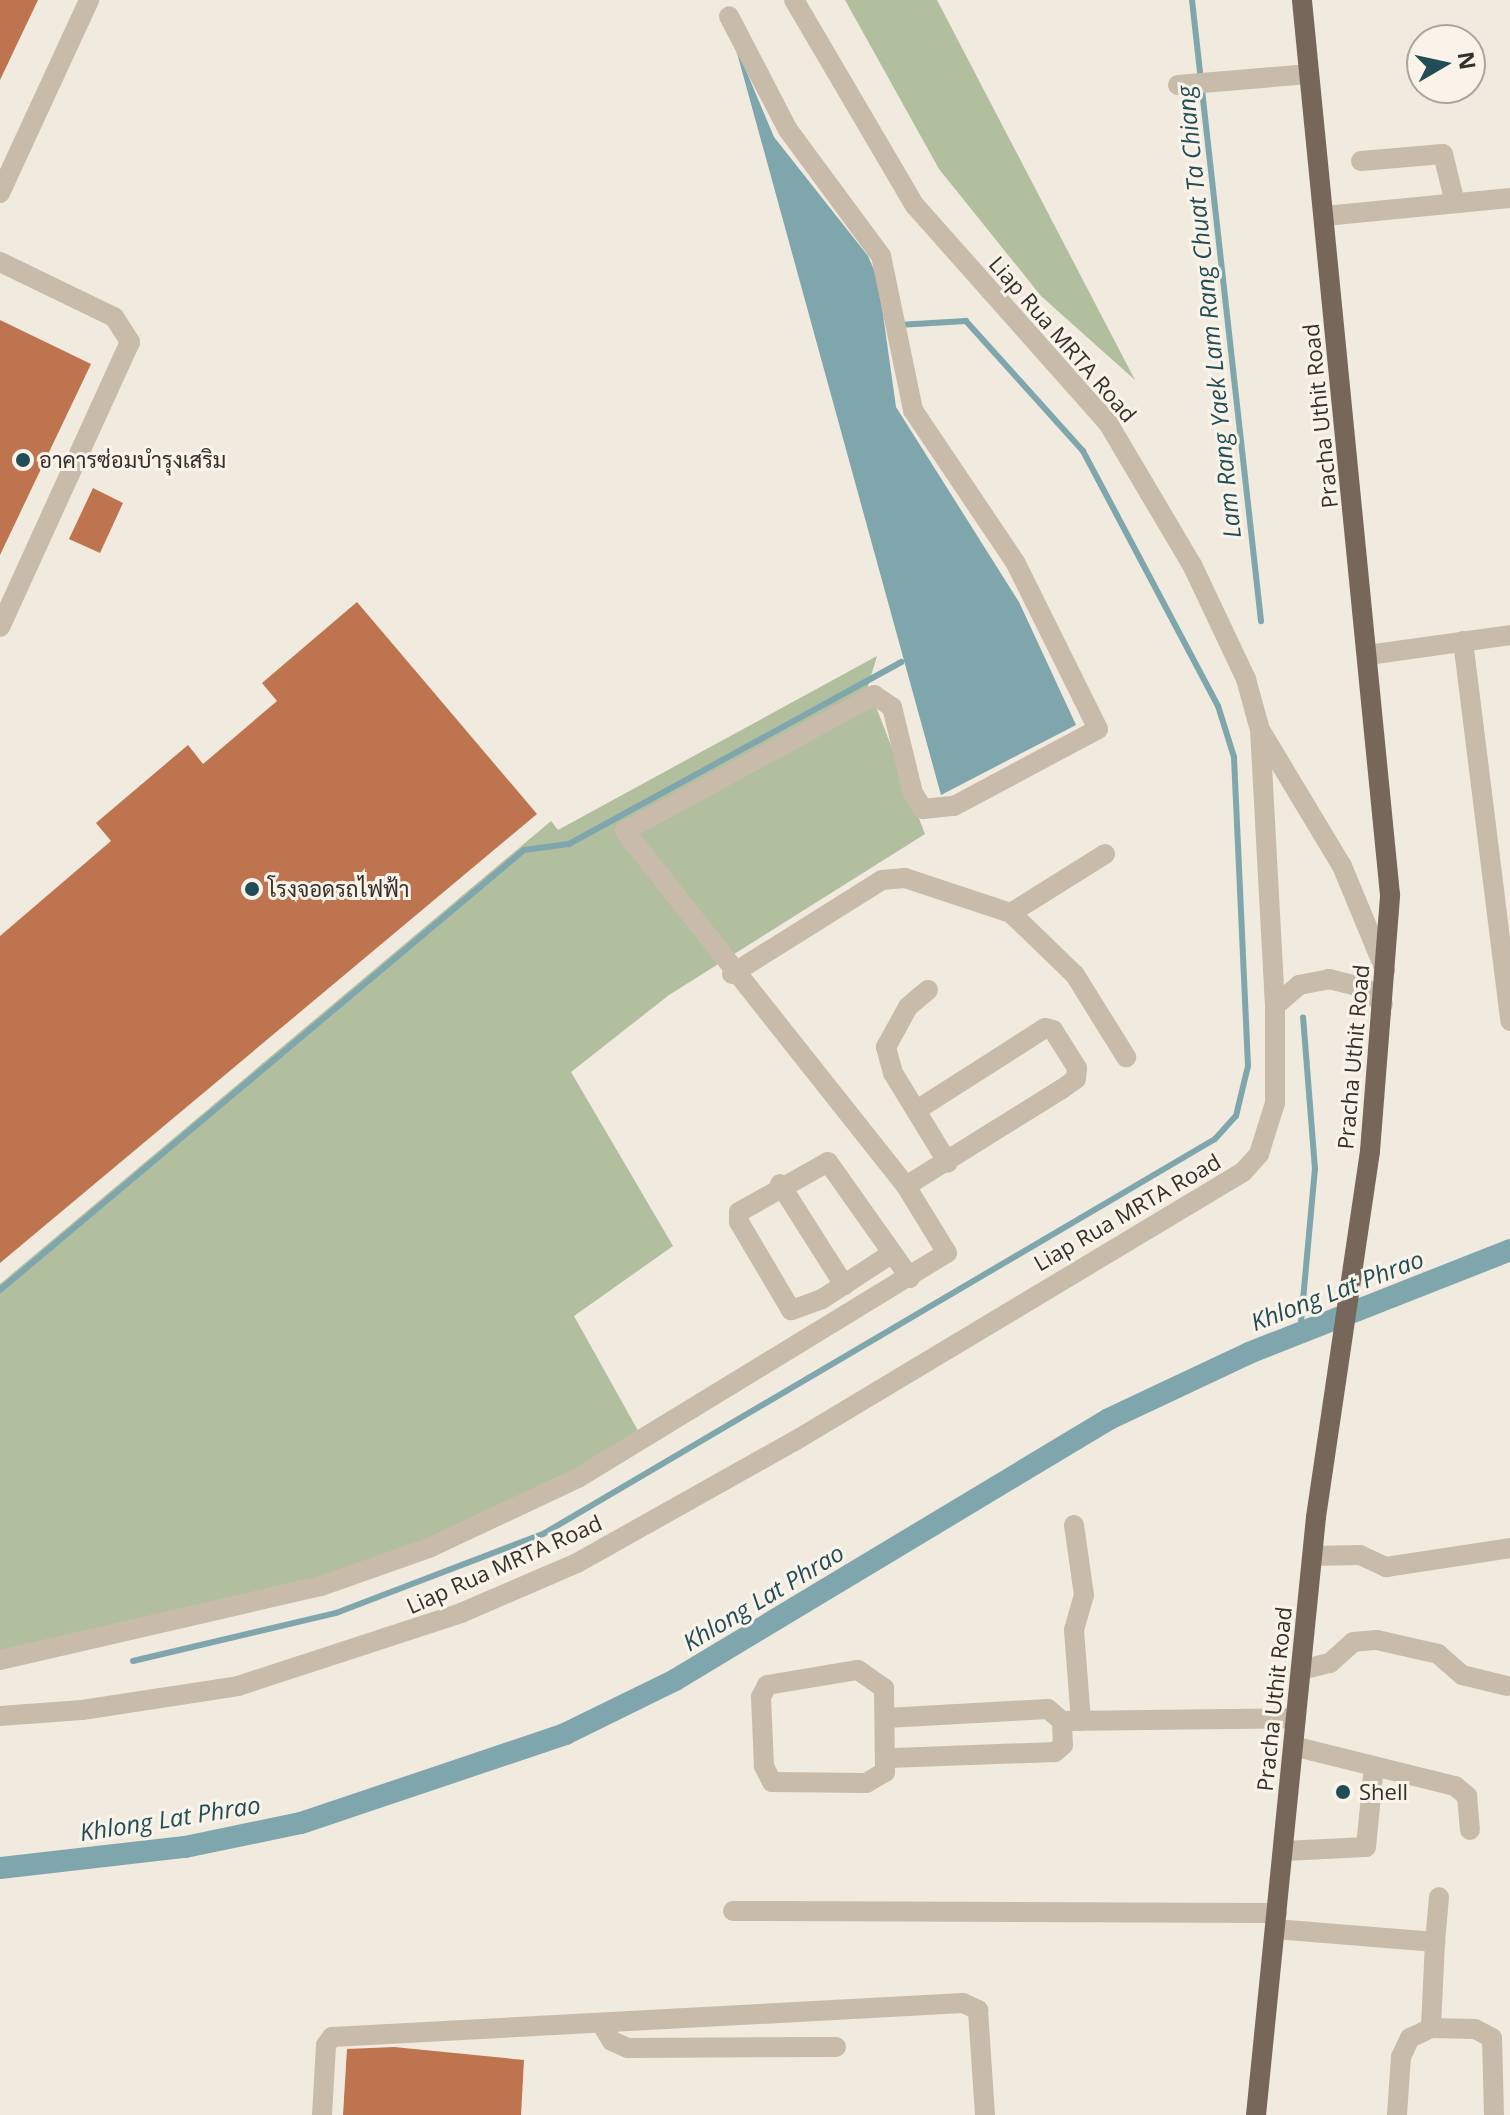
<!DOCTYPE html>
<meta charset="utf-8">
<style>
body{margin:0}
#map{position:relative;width:1510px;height:2115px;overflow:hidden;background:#f1eade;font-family:"Open Sans",Sarabun,sans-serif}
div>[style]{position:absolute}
.green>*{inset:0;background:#b1bf9f}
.water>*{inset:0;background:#7fa6ac}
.stream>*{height:6px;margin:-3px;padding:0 3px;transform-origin:3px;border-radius:3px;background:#7fa6ac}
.canal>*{height:22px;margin:-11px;padding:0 11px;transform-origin:11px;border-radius:11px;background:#7fa6ac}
.building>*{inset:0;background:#be744f}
.minor>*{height:20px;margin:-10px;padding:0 10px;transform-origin:10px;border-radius:10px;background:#c9bbaa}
.major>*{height:20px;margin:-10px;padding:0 10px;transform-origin:10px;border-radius:10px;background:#77675b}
.dots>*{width:22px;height:22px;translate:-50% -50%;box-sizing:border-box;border:4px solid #f9f3ea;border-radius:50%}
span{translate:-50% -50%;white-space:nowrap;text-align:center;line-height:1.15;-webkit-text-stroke:6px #f9f3ea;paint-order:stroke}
.street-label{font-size:22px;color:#372f29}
.poi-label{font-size:22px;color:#372f29}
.left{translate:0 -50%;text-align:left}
.water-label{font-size:24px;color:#214d56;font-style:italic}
.north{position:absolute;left:1406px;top:24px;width:80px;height:80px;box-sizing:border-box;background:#f9f3ea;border:2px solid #aba59d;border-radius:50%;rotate:81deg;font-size:22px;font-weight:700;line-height:32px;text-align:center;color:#372f29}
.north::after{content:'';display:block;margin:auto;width:28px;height:36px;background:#214d56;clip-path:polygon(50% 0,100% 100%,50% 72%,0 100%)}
</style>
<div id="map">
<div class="green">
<i style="clip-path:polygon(845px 0,937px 0,1135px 380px,1041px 296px,939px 169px)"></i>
<i style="clip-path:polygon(877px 656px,868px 686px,925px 834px,669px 995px,571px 1072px,673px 1246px,574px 1316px,641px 1436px,428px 1546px,322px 1580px,0 1651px,0 1284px,551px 821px,558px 830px)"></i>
</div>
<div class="water">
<i style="clip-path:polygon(734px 42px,774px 137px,868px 256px,878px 279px,896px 407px,1019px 602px,1076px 725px,941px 795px)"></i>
</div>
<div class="stream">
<i style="left:1192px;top:0;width:625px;rotate:83.66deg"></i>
<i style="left:0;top:1290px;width:684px;rotate:-40.02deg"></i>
<i style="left:524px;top:850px;width:45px;rotate:-7.6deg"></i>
<i style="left:569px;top:844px;width:379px;rotate:-28.7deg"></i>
<i style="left:1300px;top:1333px;width:165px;rotate:-84.8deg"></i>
<i style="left:1315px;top:1169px;width:152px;rotate:-94.5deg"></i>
<i style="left:133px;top:1661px;width:209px;rotate:-13.3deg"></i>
<i style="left:336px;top:1613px;width:222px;rotate:-20.9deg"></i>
<i style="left:543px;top:1534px;width:779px;rotate:-30.45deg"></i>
<i style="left:1215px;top:1139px;width:31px;rotate:-48deg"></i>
<i style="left:1236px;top:1116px;width:51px;rotate:-76.5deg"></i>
<i style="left:1248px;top:1066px;width:309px;rotate:-92.6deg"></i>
<i style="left:1234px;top:757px;width:53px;rotate:-107.4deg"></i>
<i style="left:1218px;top:706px;width:289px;rotate:-117.9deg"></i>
<i style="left:1083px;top:451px;width:175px;rotate:-132deg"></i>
<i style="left:966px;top:321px;width:68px;rotate:176.6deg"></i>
</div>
<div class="canal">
<i style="left:0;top:1868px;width:186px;rotate:-6.5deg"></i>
<i style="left:185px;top:1847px;width:118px;rotate:-11.7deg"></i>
<i style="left:301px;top:1823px;width:279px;rotate:-18.6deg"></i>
<i style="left:565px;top:1734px;width:123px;rotate:-26.1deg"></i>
<i style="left:675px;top:1680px;width:506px;rotate:-31.02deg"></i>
<i style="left:1109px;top:1419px;width:155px;rotate:-25.2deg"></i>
<i style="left:1249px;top:1353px;width:281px;rotate:-21.5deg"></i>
</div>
<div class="building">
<i style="clip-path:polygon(0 0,38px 0,0 80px)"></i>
<i style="clip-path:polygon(0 320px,91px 364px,0 555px)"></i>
<i style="clip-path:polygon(93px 488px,123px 503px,100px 553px,69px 539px)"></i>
<i style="clip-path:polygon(357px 602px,537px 814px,0 1263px,0 936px,111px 841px,96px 823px,188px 745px,203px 764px,277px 701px,262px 683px)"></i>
<i style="clip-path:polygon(394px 2047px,524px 2060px,521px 2115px,343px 2115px,347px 2049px)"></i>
</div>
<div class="minor">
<i style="left:1178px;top:85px;width:131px;rotate:-4.8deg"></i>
<i style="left:1361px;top:161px;width:82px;rotate:-4.9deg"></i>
<i style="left:1443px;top:154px;width:50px;rotate:76.2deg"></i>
<i style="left:0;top:193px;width:213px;rotate:-65.2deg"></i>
<i style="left:1325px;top:216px;width:186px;rotate:-5.6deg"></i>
<i style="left:0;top:262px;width:127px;rotate:25.8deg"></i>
<i style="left:114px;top:317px;width:30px;rotate:57deg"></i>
<i style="left:130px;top:342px;width:313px;rotate:114.5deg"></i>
<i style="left:1463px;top:641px;width:383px;rotate:82.9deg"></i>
<i style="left:1368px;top:655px;width:143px;rotate:-8deg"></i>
<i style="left:1262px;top:733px;width:155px;rotate:59deg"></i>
<i style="left:1342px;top:866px;width:113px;rotate:67.5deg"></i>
<i style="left:1011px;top:913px;width:111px;rotate:-32.1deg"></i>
<i style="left:732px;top:974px;width:177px;rotate:-32.1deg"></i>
<i style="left:882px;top:880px;width:23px;rotate:-5deg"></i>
<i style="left:905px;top:878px;width:112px;rotate:18.3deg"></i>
<i style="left:1011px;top:913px;width:89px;rotate:44.1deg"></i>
<i style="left:1075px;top:975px;width:97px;rotate:58.1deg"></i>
<i style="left:928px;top:990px;width:26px;rotate:140deg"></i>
<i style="left:908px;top:1007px;width:46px;rotate:118.8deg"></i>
<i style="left:886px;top:1047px;width:27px;rotate:75deg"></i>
<i style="left:893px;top:1073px;width:105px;rotate:58.6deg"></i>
<i style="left:1275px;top:1006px;width:32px;rotate:-41deg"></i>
<i style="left:1299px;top:985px;width:31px;rotate:-11deg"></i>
<i style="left:1329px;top:979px;width:37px;rotate:14deg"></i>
<i style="left:1365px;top:988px;width:24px;rotate:42deg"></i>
<i style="left:780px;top:1184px;width:120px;rotate:57.6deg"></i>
<i style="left:906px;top:1186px;width:184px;rotate:-31.9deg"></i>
<i style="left:1062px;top:1089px;width:17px;rotate:-36deg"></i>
<i style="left:1076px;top:1079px;width:11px;rotate:-85deg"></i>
<i style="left:1077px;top:1068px;width:45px;rotate:-122.3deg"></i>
<i style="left:1053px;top:1030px;width:8px;rotate:-166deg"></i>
<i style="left:1045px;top:1028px;width:152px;rotate:147.4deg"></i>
<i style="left:891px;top:1254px;width:82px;rotate:146.9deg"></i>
<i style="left:822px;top:1299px;width:33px;rotate:160deg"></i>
<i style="left:791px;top:1310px;width:102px;rotate:-120.6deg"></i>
<i style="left:739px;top:1222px;width:10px;rotate:-90deg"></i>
<i style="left:739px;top:1212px;width:102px;rotate:-29.3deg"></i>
<i style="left:828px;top:1162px;width:142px;rotate:54.7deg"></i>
<i style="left:1074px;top:1525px;width:71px;rotate:81.9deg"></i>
<i style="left:1084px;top:1595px;width:36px;rotate:106deg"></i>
<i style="left:1074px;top:1630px;width:91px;rotate:85.6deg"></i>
<i style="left:1312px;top:1556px;width:48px;rotate:-1.2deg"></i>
<i style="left:1360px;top:1555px;width:29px;rotate:25deg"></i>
<i style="left:1386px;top:1567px;width:125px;rotate:-8.7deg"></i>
<i style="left:0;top:1660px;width:329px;rotate:-13deg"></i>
<i style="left:321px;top:1586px;width:114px;rotate:-19.4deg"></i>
<i style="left:429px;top:1548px;width:165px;rotate:-25.2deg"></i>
<i style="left:578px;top:1478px;width:432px;rotate:-31.4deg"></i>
<i style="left:947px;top:1253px;width:79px;rotate:-121.5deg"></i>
<i style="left:906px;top:1186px;width:453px;rotate:-128.4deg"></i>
<i style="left:625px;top:831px;width:284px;rotate:-28.6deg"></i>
<i style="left:874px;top:695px;width:22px;rotate:34deg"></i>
<i style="left:892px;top:707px;width:89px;rotate:76.3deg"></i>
<i style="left:913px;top:793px;width:19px;rotate:58deg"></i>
<i style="left:923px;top:809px;width:31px;rotate:-6deg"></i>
<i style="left:954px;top:806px;width:163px;rotate:-28.1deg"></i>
<i style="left:1098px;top:729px;width:186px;rotate:-116.4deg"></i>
<i style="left:1015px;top:562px;width:183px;rotate:-123.9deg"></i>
<i style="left:913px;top:410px;width:157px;rotate:-101.7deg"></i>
<i style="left:881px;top:256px;width:157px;rotate:-126.4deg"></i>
<i style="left:788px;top:130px;width:128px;rotate:-117.4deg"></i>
<i style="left:858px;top:1670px;width:32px;rotate:35deg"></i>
<i style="left:884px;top:1688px;width:84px;rotate:89.3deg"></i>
<i style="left:885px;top:1772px;width:22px;rotate:150deg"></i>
<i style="left:866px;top:1783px;width:94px;rotate:-179.4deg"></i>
<i style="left:772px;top:1782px;width:18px;rotate:-117deg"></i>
<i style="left:764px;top:1766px;width:69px;rotate:-92.5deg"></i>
<i style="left:761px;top:1697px;width:13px;rotate:-63deg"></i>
<i style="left:767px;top:1685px;width:92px;rotate:-9.4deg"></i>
<i style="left:1301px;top:1670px;width:30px;rotate:-14deg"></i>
<i style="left:1330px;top:1663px;width:31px;rotate:-42deg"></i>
<i style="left:1353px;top:1642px;width:24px;rotate:-5deg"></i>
<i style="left:1377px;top:1640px;width:63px;rotate:12.9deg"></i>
<i style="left:1438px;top:1654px;width:32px;rotate:41deg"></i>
<i style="left:1462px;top:1675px;width:46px;rotate:13.7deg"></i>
<i style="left:0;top:1716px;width:82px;rotate:-4.2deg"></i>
<i style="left:82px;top:1710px;width:158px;rotate:-8.7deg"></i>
<i style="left:238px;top:1686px;width:235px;rotate:-18.1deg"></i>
<i style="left:461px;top:1613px;width:126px;rotate:-23.3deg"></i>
<i style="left:577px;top:1563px;width:248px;rotate:-29.3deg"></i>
<i style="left:793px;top:1442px;width:525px;rotate:-30.96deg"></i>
<i style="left:1243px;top:1172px;width:24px;rotate:-48deg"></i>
<i style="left:1259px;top:1154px;width:53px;rotate:-72.6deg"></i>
<i style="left:1275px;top:1103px;width:97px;rotate:-90deg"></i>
<i style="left:1275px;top:1006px;width:276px;rotate:-93.1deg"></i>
<i style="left:1260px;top:730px;width:53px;rotate:-105.4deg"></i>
<i style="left:1246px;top:679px;width:126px;rotate:-115.3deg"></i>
<i style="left:1192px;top:565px;width:165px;rotate:-120.6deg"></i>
<i style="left:1108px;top:423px;width:290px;rotate:-131.6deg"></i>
<i style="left:915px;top:206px;width:239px;rotate:-120.4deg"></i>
<i style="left:886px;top:1718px;width:162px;rotate:-3.2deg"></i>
<i style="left:1048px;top:1709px;width:18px;rotate:41deg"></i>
<i style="left:1062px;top:1721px;width:24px;rotate:88deg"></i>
<i style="left:1063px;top:1745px;width:11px;rotate:139deg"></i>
<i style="left:1055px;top:1752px;width:167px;rotate:177.9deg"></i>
<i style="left:1062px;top:1721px;width:234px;rotate:-0.7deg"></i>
<i style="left:1293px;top:1746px;width:167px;rotate:13.9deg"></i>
<i style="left:1455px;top:1786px;width:16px;rotate:40deg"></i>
<i style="left:1467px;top:1796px;width:34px;rotate:85deg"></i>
<i style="left:1284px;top:1851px;width:82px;rotate:-2.8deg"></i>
<i style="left:1366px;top:1847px;width:81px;rotate:-84.4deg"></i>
<i style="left:733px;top:1911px;width:544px;rotate:0.21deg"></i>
<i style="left:1275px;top:1929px;width:161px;rotate:4.6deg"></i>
<i style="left:1435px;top:1942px;width:86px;rotate:92.7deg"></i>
<i style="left:1435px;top:1942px;width:45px;rotate:-84.9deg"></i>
<i style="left:601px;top:2023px;width:21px;rotate:59deg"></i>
<i style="left:612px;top:2041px;width:17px;rotate:24deg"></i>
<i style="left:628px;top:2048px;width:208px;rotate:-0.3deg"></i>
<i style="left:322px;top:2115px;width:70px;rotate:-86.7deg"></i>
<i style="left:326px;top:2045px;width:10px;rotate:-53deg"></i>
<i style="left:332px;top:2037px;width:632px;rotate:-3.08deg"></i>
<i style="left:963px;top:2003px;width:17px;rotate:25deg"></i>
<i style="left:978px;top:2010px;width:105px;rotate:86.2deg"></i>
<i style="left:1397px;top:2115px;width:58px;rotate:-86.1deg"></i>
<i style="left:1401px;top:2057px;width:21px;rotate:-65deg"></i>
<i style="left:1410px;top:2038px;width:23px;rotate:-25deg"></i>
<i style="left:1431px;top:2028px;width:44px;rotate:1.3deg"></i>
<i style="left:1475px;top:2029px;width:19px;rotate:28deg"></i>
<i style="left:1492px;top:2038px;width:77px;rotate:88.5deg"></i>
</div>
<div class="major">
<i style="left:1256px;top:2115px;width:601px;rotate:-84.27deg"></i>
<i style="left:1316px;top:1517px;width:370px;rotate:-81.6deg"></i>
<i style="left:1370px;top:1151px;width:257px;rotate:-85.5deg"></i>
<i style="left:1390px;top:895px;width:899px;rotate:-95.62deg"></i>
</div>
<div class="dots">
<i style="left:23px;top:460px;background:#214d56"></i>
<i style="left:252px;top:889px;background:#214d56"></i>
<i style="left:1343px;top:1792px;background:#214d56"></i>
</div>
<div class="street-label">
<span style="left:1063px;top:339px;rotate:49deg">Liap Rua MRTA Road</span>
<span style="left:1320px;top:416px;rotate:-96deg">Pracha Uthit Road</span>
<span style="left:1353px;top:1057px;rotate:-85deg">Pracha Uthit Road</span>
<span style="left:1127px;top:1212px;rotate:-30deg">Liap Rua MRTA Road</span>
<span style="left:504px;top:1564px;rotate:-24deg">Liap Rua MRTA Road</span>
<span style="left:1274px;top:1699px;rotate:-84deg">Pracha Uthit Road</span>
</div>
<div class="poi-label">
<span class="left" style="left:39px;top:460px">อาคารซ่อมบำรุงเสริม</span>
<span class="left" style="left:268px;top:889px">โรงจอดรถไฟฟ้า</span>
<span class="left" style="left:1359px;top:1792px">Shell</span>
</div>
<div class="water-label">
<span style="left:1208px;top:312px;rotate:-96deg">Lam Rang Yaek Lam Rang Chuat Ta Chiang</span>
<span style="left:1337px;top:1290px;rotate:-21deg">Khlong Lat Phrao</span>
<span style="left:763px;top:1597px;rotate:-31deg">Khlong Lat Phrao</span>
<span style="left:170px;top:1818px;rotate:-9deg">Khlong Lat Phrao</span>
</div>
<div class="north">N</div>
</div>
